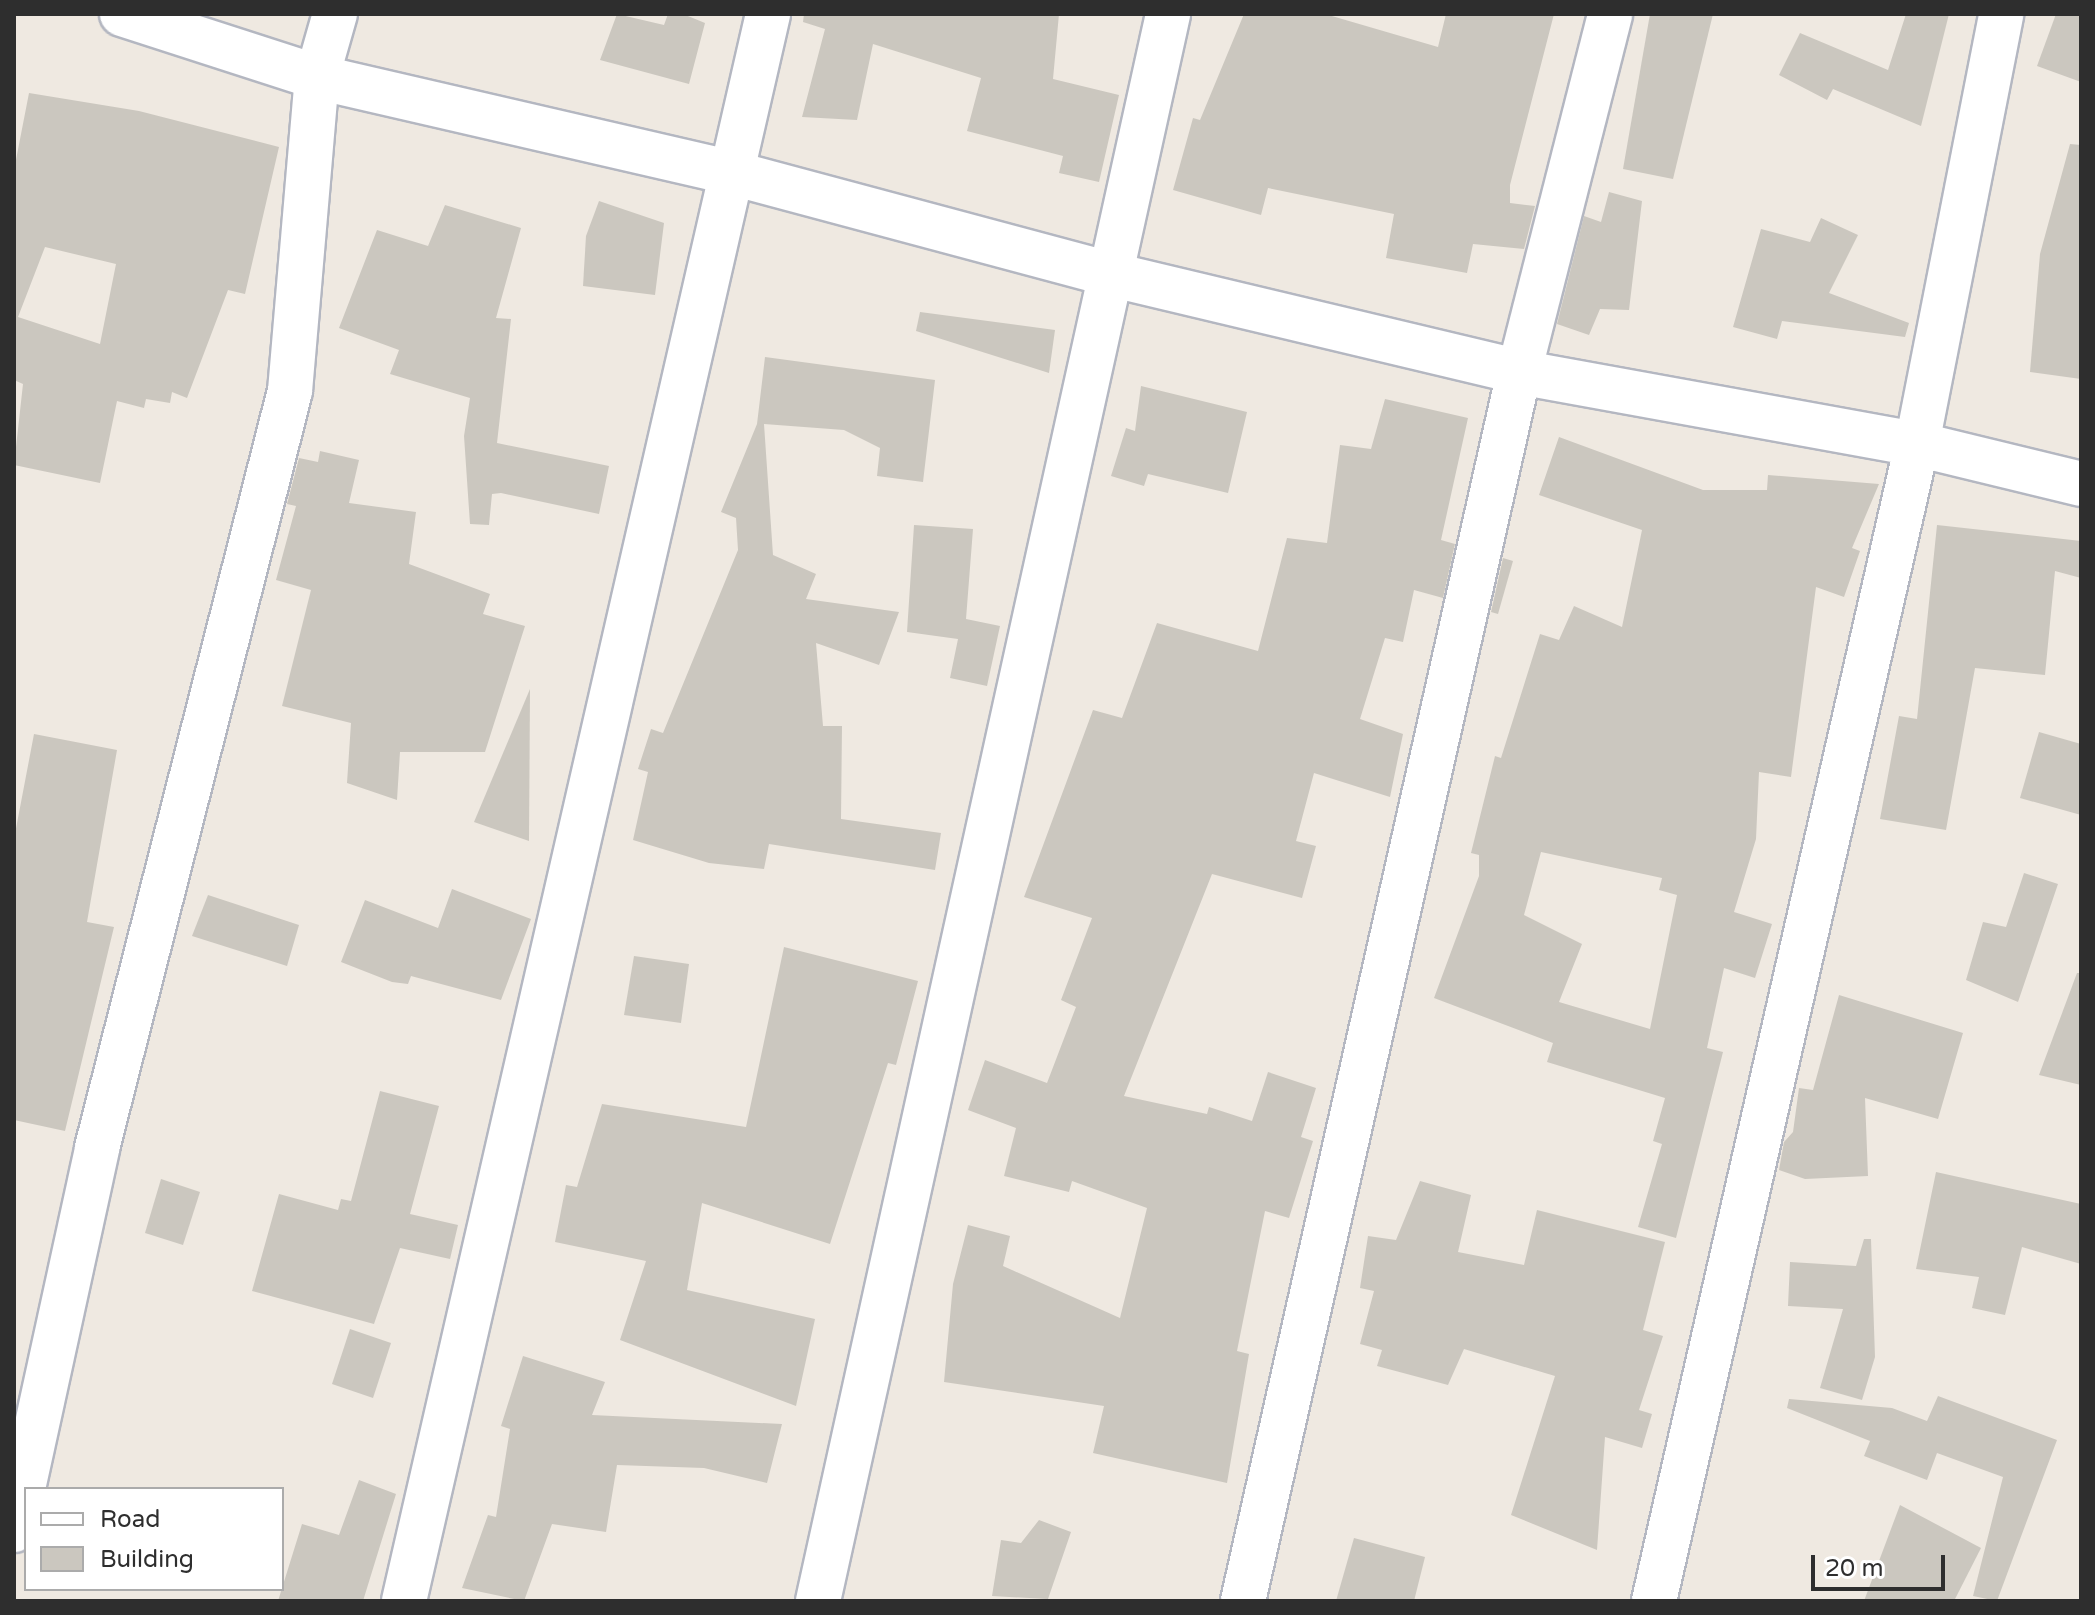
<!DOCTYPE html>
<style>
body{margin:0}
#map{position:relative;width:2095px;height:1615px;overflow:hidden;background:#efe9e1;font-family:"Varela Round",sans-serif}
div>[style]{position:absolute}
.building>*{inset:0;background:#cbc7bf}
.roads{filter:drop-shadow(2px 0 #b4b7c1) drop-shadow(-2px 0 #b4b7c1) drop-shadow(0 2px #b4b7c1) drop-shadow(0 -2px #b4b7c1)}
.street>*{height:44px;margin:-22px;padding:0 22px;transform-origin:22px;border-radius:22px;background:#fff}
.secondary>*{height:44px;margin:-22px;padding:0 22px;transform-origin:22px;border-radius:22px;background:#fff}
span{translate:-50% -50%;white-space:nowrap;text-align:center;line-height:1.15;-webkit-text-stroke:7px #fff;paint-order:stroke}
.frame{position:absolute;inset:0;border:16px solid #2e2e2e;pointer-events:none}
.legend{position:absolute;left:24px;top:1487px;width:260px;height:104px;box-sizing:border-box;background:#fff;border:2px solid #ababab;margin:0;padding:10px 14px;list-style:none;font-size:24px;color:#2e2e2e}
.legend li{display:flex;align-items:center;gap:16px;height:40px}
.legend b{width:40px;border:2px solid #ababab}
.scale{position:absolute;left:1811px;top:1555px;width:134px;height:36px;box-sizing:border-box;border:4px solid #2e2e2e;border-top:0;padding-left:10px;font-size:24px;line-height:28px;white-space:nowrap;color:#2e2e2e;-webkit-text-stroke:6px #fff;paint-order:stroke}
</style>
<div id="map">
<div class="building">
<i style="clip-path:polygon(617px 14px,664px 25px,668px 14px,683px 14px,705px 23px,689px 84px,600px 60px)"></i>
<i style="clip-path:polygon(804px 14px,1059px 14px,1053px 79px,1119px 95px,1099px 182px,1059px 173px,1063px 156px,967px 131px,981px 78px,873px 44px,857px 120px,802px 117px,825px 29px,803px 22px)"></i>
<i style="clip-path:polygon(1244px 14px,1325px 14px,1438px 47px,1446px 14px,1554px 14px,1510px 185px,1510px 203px,1535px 206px,1524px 249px,1473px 244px,1467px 273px,1386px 258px,1394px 214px,1268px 188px,1261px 215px,1173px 190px,1193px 118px,1200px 120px)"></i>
<i style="clip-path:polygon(1650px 14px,1713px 14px,1673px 179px,1623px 169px)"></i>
<i style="clip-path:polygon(1906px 14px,1949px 14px,1921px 126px,1833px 89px,1827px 100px,1779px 75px,1800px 33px,1888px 70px)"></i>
<i style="clip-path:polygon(2056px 14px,2081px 14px,2081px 82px,2037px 66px)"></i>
<i style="clip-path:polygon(evenodd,29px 93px,139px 111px,279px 147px,245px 294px,228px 290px,187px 398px,172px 392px,170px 403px,146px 399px,144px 408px,117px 401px,100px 483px,14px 465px,23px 384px,14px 380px,14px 170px,29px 93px,45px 247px,116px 264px,100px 344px,18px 317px,45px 247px)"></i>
<i style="clip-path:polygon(2070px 144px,2081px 145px,2081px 379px,2030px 372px,2040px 254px)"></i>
<i style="clip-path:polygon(1609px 192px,1642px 201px,1629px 310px,1600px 309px,1589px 335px,1557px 324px,1584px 216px,1601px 222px)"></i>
<i style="clip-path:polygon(599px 201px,664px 223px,655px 295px,583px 286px,586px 236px)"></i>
<i style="clip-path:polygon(445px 205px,521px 228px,496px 318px,511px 319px,497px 443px,609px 466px,599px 514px,501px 493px,492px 494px,489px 525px,470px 524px,464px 436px,470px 398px,390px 374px,399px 350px,339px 328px,377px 230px,428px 246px)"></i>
<i style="clip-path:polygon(1821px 218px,1858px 235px,1829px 293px,1909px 323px,1905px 337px,1782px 321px,1777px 339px,1733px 327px,1761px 229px,1810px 242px)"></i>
<i style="clip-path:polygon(920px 312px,1055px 330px,1049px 373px,916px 331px)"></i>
<i style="clip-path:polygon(765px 357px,935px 380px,923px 482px,877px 476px,880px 448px,844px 430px,764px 424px,773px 555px,816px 574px,806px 599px,899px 612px,879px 665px,816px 643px,823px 726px,842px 726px,841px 819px,941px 833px,935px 870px,769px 844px,764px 869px,709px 863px,633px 840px,648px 772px,638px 769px,651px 729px,663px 733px,738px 550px,736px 518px,721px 512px,757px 424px)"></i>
<i style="clip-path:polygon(1141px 386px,1247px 412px,1228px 493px,1148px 474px,1144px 486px,1111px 476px,1126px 428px,1135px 431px)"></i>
<i style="clip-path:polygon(1385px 399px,1468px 418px,1441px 540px,1455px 544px,1443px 598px,1414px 590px,1403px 642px,1385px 638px,1360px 719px,1403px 734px,1390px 797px,1314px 773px,1296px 841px,1316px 846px,1302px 898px,1212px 874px,1124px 1096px,1207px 1114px,1209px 1107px,1252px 1121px,1268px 1072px,1316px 1088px,1301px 1137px,1313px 1141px,1289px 1218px,1265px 1211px,1237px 1351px,1249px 1354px,1227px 1483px,1093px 1453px,1104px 1406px,944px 1382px,953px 1284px,968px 1225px,1010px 1236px,1003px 1266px,1120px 1318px,1147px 1208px,1072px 1181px,1069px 1192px,1004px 1176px,1016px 1128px,968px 1110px,985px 1060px,1047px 1083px,1076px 1007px,1061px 1000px,1092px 918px,1024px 897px,1093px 710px,1122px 718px,1157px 623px,1258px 651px,1287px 538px,1327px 543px,1340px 445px,1371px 449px)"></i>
<i style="clip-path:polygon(evenodd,1559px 437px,1703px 490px,1767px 490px,1768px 475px,1879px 484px,1852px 548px,1860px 551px,1844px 597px,1816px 587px,1791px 777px,1759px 772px,1756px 839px,1734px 912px,1772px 924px,1755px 978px,1724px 968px,1707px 1048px,1723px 1052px,1676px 1238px,1638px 1227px,1662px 1144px,1653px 1141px,1665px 1098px,1547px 1062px,1553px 1043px,1434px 998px,1479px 876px,1479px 855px,1471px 853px,1495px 756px,1501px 758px,1540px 634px,1559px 640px,1574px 606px,1622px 627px,1642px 530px,1539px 495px,1559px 437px,1541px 852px,1662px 878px,1659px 890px,1677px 895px,1650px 1029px,1559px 1002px,1582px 944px,1524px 915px,1541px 852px)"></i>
<i style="clip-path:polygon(320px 451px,359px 460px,349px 503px,416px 512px,409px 564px,490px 594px,483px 614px,525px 626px,485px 752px,400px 752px,397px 800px,347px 783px,351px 723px,282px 706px,311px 590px,276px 580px,296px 506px,287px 504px,299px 458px,318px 462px)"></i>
<i style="clip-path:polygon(914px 525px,973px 529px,966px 619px,1000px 626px,987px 686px,950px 678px,958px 639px,907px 632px)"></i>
<i style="clip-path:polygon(1937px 525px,2081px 541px,2081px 578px,2055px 571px,2045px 675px,1975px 668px,1946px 830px,1880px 819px,1899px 716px,1917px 719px)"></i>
<i style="clip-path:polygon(1503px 558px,1513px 561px,1498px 614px,1491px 612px)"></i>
<i style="clip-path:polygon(530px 689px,529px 841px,474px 822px)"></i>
<i style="clip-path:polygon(2039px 732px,2081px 744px,2081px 815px,2020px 798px)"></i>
<i style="clip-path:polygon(34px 734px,117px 750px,87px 922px,114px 927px,65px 1131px,14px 1120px,14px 839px)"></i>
<i style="clip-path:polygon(2024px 873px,2058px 884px,2018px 1002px,1966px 980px,1983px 922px,2006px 927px)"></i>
<i style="clip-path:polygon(452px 889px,531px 919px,501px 1000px,411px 976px,408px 984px,392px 982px,341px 962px,365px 900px,438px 928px)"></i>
<i style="clip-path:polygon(208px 895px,299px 925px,287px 966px,192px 936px)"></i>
<i style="clip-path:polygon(784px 947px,918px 981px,896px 1065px,888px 1063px,830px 1244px,702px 1203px,687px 1290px,815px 1319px,796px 1406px,620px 1340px,646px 1261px,555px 1242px,566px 1185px,577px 1187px,602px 1104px,746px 1127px)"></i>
<i style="clip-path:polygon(634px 956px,689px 964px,681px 1023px,624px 1015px)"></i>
<i style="clip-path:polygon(2077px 973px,2081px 973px,2081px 1085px,2039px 1075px)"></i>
<i style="clip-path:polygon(1839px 995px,1963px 1033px,1938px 1119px,1865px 1098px,1868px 1176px,1805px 1179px,1779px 1170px,1784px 1142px,1793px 1132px,1799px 1088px,1813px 1090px)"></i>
<i style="clip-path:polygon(380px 1091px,439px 1106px,410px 1214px,458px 1225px,450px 1259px,400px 1248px,374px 1324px,252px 1291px,279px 1194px,338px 1210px,341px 1199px,351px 1201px)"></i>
<i style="clip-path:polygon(1936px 1172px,2081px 1204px,2081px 1264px,2022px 1247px,2005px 1315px,1972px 1308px,1979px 1277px,1916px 1269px)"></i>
<i style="clip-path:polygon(161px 1179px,200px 1192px,183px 1245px,145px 1233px)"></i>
<i style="clip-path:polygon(1420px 1181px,1471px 1195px,1458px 1252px,1524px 1265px,1537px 1210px,1665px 1242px,1643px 1330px,1663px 1336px,1639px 1410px,1652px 1414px,1642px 1448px,1605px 1437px,1597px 1550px,1511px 1515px,1555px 1376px,1464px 1349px,1448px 1385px,1377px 1366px,1382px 1350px,1360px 1344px,1374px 1291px,1360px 1288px,1368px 1236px,1396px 1240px)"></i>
<i style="clip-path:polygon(1864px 1239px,1871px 1239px,1875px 1357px,1862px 1400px,1820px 1388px,1843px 1309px,1788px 1306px,1790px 1262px,1856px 1266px)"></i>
<i style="clip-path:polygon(350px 1329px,391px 1343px,373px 1398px,332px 1384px)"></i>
<i style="clip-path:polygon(523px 1356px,605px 1382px,592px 1415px,782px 1424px,767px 1483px,704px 1468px,617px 1465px,606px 1532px,552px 1524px,524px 1601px,462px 1588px,488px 1515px,496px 1517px,510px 1429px,501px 1426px)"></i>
<i style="clip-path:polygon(1938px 1396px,2057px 1440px,1997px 1601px,1973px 1596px,2003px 1477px,1937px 1453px,1927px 1480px,1864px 1456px,1870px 1441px,1787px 1408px,1789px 1399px,1892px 1408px,1927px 1421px)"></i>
<i style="clip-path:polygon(359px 1480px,396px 1494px,363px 1601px,278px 1601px,302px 1524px,339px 1535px)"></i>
<i style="clip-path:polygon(1900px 1505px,1981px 1548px,1954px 1601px,1864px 1601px)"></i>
<i style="clip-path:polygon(1039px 1520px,1071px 1532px,1048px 1599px,992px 1596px,1001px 1540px,1021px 1543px)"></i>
<i style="clip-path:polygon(1354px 1538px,1425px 1557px,1414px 1601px,1336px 1601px)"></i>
</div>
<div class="roads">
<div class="street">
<i style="left:14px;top:1530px;width:391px;rotate:-77.7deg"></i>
<i style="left:97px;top:1148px;width:781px;rotate:-75.7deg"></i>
<i style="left:290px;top:391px;width:315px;rotate:-85.1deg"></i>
<i style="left:317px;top:77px;width:66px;rotate:-74.1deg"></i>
<i style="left:404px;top:1601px;width:1628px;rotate:-77.08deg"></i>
<i style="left:818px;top:1601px;width:1625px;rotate:-77.56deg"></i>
<i style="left:1243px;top:1601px;width:1260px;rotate:-77.34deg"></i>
<i style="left:1519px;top:372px;width:369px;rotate:-75.7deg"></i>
<i style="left:1654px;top:1601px;width:1187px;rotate:-77.19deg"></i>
<i style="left:1917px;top:444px;width:438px;rotate:-78.9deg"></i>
</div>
<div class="secondary">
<i style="left:122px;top:14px;width:205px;rotate:17.9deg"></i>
<i style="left:317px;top:77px;width:430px;rotate:13deg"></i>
<i style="left:736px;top:174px;width:386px;rotate:15deg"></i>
<i style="left:1109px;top:274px;width:422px;rotate:13.4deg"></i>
<i style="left:1519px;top:372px;width:404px;rotate:10.3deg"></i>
<i style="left:1917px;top:444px;width:169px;rotate:13.7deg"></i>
</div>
</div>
<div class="frame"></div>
<ul class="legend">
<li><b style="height:10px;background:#fff"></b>Road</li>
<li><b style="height:22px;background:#cbc7bf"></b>Building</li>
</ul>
<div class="scale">20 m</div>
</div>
